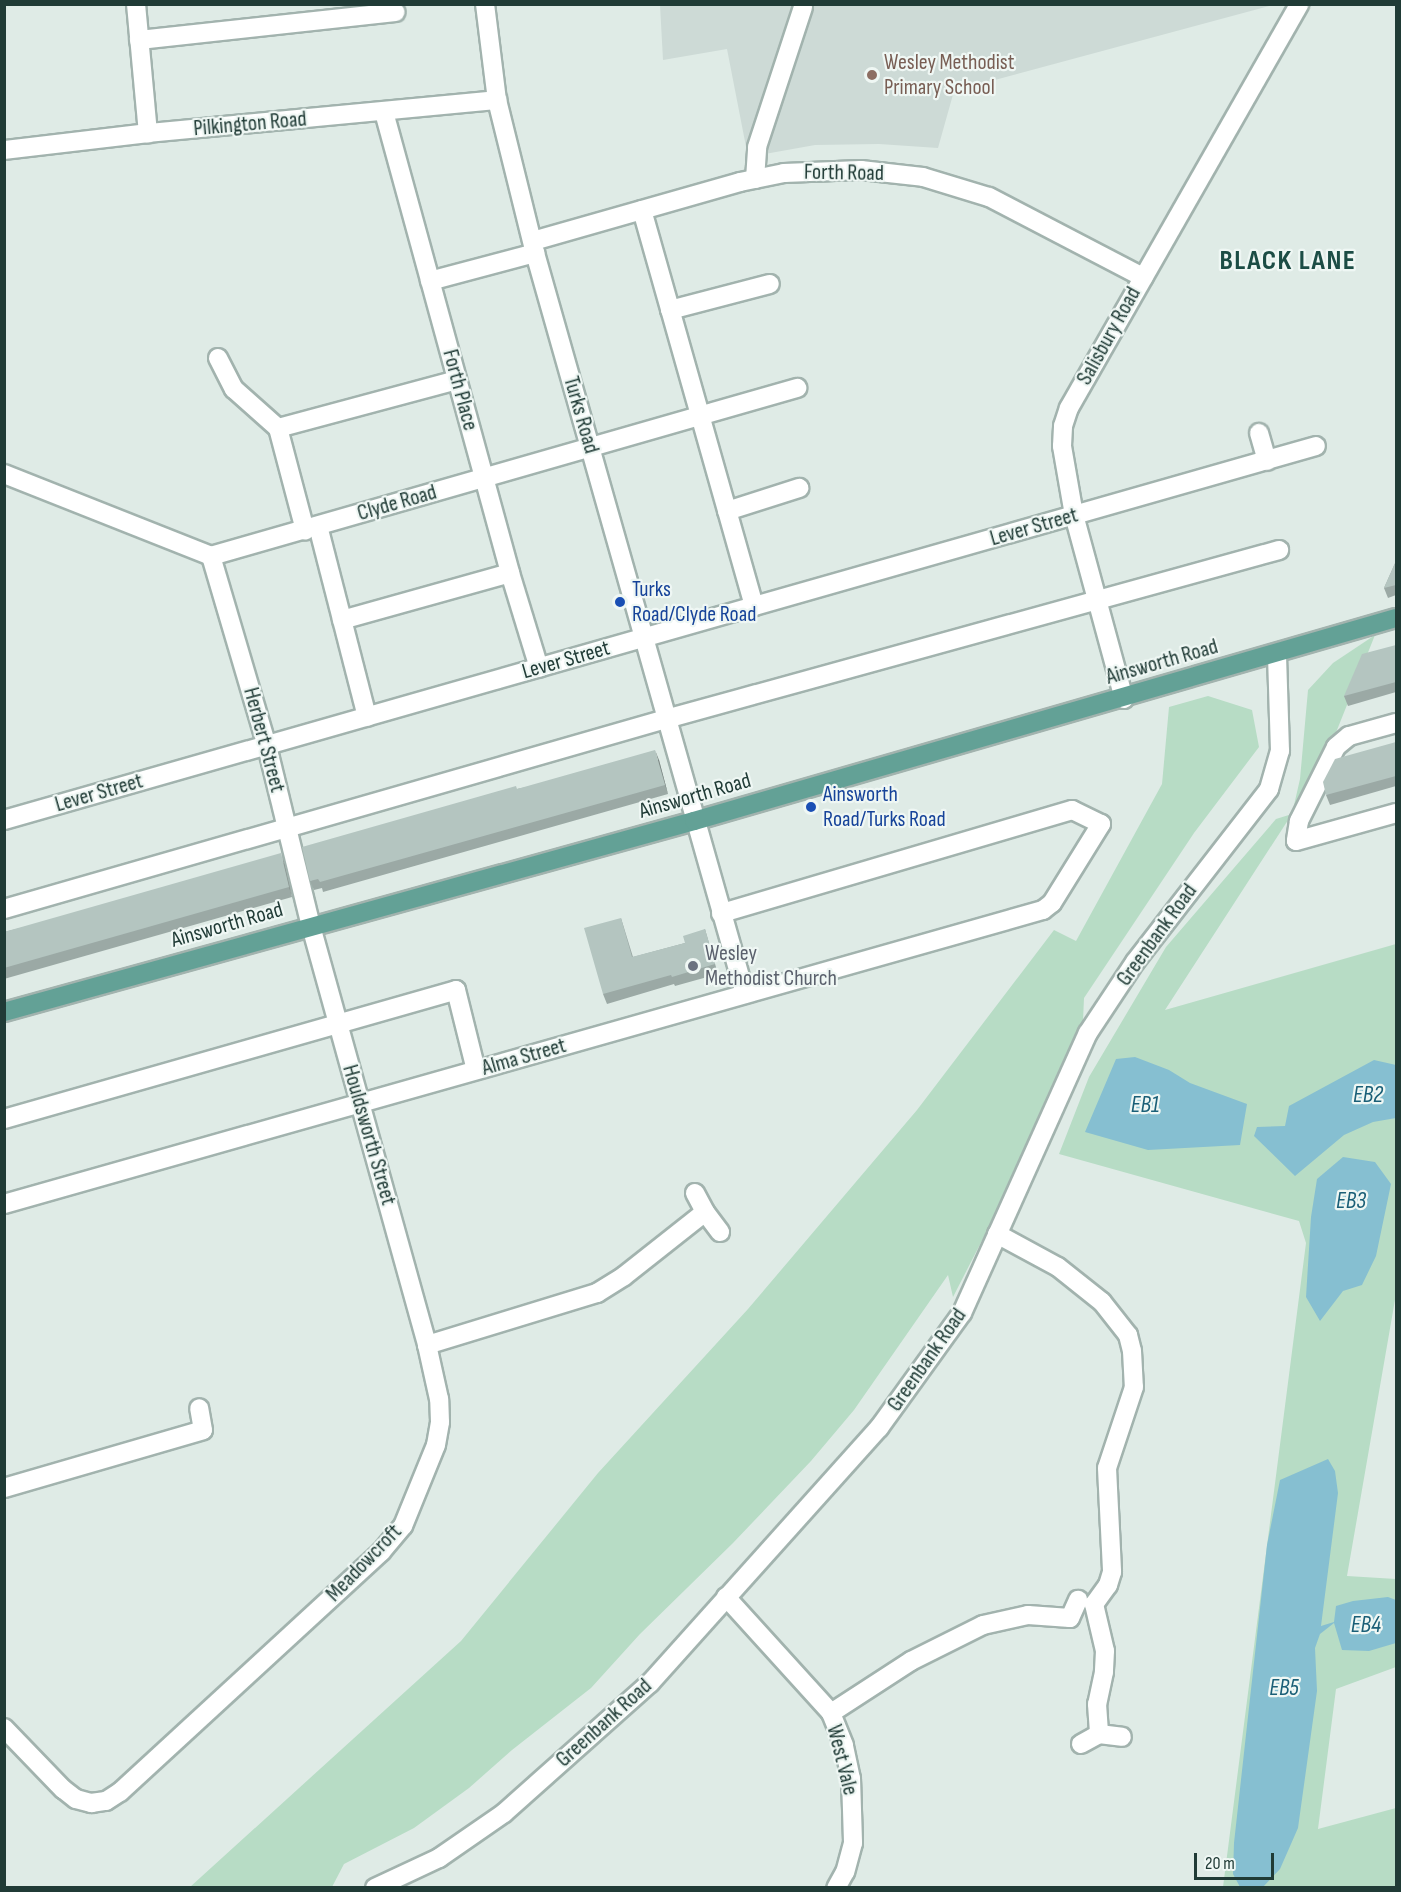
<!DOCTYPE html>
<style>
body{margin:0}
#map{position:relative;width:1401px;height:1892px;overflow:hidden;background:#dfebe6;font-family:"Sofia Sans Condensed",sans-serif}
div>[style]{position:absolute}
.built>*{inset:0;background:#cddad6}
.green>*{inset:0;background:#b7dcc5}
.water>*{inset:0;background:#86bfd1}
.roads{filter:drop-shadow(2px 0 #a2b3ae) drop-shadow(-2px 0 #a2b3ae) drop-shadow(0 2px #a2b3ae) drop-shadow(0 -2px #a2b3ae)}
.minor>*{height:18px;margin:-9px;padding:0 9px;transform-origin:9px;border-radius:9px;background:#fff}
.major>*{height:18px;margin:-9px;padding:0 9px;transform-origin:9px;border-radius:9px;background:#63a196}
.wall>*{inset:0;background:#9ba9a5}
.shaded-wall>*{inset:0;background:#7e8a86}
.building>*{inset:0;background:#b4c5c0}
.dots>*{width:16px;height:16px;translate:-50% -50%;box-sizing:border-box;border:3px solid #eff7f4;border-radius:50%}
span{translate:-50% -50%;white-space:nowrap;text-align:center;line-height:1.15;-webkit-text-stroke:4.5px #eff7f4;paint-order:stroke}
.education-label{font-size:22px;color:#785e54}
.left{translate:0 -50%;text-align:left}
.street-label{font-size:22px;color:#203b36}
.transit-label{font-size:22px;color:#164399}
.worship-label{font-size:22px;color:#5b616d}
.water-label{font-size:24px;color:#1a5f77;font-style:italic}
.district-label{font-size:28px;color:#1c4d45;font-weight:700;letter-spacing:1.5px}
.frame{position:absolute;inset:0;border:6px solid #203b36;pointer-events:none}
.scale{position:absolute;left:1194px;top:1853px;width:80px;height:27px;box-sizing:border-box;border:3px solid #203b36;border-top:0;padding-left:8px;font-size:18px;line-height:21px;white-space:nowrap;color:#203b36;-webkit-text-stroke:4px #eff7f4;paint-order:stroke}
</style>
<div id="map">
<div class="built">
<i style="clip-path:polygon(660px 5px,1273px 5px,954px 91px,938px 148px,879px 144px,815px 145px,748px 157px,727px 49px,663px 60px)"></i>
</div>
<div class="green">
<i style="clip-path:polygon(1375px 635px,1321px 770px,1292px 814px,1165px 1010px,1396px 944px,1396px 1294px,1347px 1576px,1396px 1579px,1396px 1667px,1336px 1689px,1318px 1829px,1396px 1808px,1396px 1887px,1223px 1887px,1306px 1243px,1299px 1221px,1059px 1154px,1089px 1077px,1166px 947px,1276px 819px,1292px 814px,1300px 779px,1308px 690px,1333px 663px)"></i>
<i style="clip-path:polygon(1208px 696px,1252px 710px,1259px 747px,1194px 833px,1084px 998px,1083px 1021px,993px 1219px,953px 1297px,948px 1275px,854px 1410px,811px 1461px,733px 1543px,640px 1634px,591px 1688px,512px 1750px,469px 1788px,414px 1828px,344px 1864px,332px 1887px,190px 1887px,461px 1641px,598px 1473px,748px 1309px,917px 1110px,1054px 930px,1076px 941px,1162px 784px,1169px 707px)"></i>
</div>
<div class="water">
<i style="clip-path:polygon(1135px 1057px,1169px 1070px,1190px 1083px,1247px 1104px,1240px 1145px,1148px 1150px,1085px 1132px,1116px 1059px)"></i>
<i style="clip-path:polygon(1374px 1060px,1396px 1065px,1396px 1118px,1373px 1122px,1344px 1135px,1295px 1176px,1254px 1136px,1257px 1127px,1285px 1126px,1289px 1106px)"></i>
<i style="clip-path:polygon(1343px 1157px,1375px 1162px,1391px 1184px,1376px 1256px,1362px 1285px,1343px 1291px,1320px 1321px,1306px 1297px,1311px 1217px,1317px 1179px)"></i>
<i style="clip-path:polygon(1328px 1459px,1335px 1471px,1338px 1493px,1321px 1626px,1334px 1622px,1336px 1606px,1353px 1601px,1388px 1597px,1396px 1600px,1396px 1643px,1369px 1651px,1342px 1650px,1334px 1623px,1320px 1634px,1315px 1648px,1317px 1691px,1298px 1828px,1280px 1869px,1263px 1887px,1240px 1887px,1233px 1874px,1234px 1843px,1267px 1545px,1280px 1480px)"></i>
</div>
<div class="roads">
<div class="minor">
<i style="left:136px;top:4px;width:130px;rotate:84.7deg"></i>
<i style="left:485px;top:4px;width:97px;rotate:82.9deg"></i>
<i style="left:497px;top:100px;width:158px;rotate:76.1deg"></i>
<i style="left:535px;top:253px;width:770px;rotate:74.18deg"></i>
<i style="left:139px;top:40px;width:258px;rotate:-6.2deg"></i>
<i style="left:384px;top:112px;width:478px;rotate:74.7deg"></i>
<i style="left:510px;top:573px;width:99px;rotate:73deg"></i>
<i style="left:4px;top:150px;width:145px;rotate:-6.7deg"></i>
<i style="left:148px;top:133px;width:351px;rotate:-5.4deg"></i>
<i style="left:755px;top:179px;width:32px;rotate:-86deg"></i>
<i style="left:757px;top:147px;width:147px;rotate:-71.8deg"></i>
<i style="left:642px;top:210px;width:412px;rotate:74.2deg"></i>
<i style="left:533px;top:241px;width:215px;rotate:-15.9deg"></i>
<i style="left:740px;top:182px;width:45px;rotate:-11.6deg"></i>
<i style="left:784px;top:173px;width:77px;rotate:-2.2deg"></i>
<i style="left:861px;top:170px;width:62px;rotate:6.4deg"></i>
<i style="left:923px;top:177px;width:69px;rotate:16.9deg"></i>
<i style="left:989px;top:197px;width:174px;rotate:27.5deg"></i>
<i style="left:430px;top:281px;width:109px;rotate:-14.9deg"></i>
<i style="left:670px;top:310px;width:103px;rotate:-14.6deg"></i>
<i style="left:218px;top:358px;width:35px;rotate:63deg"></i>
<i style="left:234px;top:389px;width:59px;rotate:41.6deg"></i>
<i style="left:278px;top:428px;width:106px;rotate:75.2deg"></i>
<i style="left:278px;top:428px;width:185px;rotate:-15deg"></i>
<i style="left:1259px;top:433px;width:29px;rotate:74deg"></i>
<i style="left:4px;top:474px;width:223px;rotate:21.6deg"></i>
<i style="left:211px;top:556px;width:610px;rotate:-16deg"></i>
<i style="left:727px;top:511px;width:76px;rotate:-17.7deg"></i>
<i style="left:318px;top:526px;width:197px;rotate:75.6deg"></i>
<i style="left:211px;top:556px;width:198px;rotate:73.6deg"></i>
<i style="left:267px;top:746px;width:185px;rotate:76.3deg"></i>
<i style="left:311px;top:926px;width:435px;rotate:74.5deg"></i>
<i style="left:342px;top:620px;width:174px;rotate:-15.6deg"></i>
<i style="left:1124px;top:699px;width:191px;rotate:-105.2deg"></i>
<i style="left:1074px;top:515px;width:70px;rotate:-99.9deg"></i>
<i style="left:1062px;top:446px;width:20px;rotate:-87deg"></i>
<i style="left:1063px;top:426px;width:19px;rotate:-72deg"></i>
<i style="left:1069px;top:408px;width:465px;rotate:-60.3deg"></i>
<i style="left:1396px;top:723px;width:49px;rotate:164.5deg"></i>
<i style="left:1349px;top:736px;width:17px;rotate:140deg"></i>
<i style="left:1336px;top:747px;width:83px;rotate:116.6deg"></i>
<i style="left:1299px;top:821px;width:20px;rotate:99deg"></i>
<i style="left:1296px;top:841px;width:104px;rotate:-15.6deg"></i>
<i style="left:4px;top:820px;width:1364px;rotate:-15.91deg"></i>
<i style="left:4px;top:909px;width:689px;rotate:-16.01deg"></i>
<i style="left:666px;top:719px;width:636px;rotate:-15.41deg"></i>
<i style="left:4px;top:1119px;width:470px;rotate:-15.9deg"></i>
<i style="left:456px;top:990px;width:82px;rotate:76deg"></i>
<i style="left:695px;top:1193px;width:21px;rotate:62deg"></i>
<i style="left:705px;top:1212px;width:25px;rotate:53deg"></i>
<i style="left:4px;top:1204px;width:1080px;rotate:-15.8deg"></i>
<i style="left:1043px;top:910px;width:11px;rotate:-38deg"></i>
<i style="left:1052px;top:903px;width:93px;rotate:-58.2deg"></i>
<i style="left:1101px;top:824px;width:32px;rotate:-154deg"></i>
<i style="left:1072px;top:810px;width:366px;rotate:163.6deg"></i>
<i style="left:997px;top:1234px;width:69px;rotate:28.4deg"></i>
<i style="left:1058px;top:1267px;width:56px;rotate:38.5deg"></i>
<i style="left:1102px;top:1302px;width:42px;rotate:51.8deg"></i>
<i style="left:1128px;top:1335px;width:16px;rotate:76deg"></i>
<i style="left:1132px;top:1351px;width:36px;rotate:87deg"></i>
<i style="left:1134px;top:1387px;width:85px;rotate:108.4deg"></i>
<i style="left:1107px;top:1468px;width:104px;rotate:87.2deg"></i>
<i style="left:1112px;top:1572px;width:14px;rotate:107deg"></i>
<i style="left:1108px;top:1585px;width:24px;rotate:126deg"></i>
<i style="left:1094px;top:1604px;width:48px;rotate:76.8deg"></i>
<i style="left:1105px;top:1651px;width:21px;rotate:93deg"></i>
<i style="left:1104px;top:1672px;width:33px;rotate:102deg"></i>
<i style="left:1097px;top:1704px;width:30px;rotate:86deg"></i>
<i style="left:4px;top:1488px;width:207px;rotate:-16.2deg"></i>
<i style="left:203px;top:1430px;width:22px;rotate:-100deg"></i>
<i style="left:726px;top:1597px;width:156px;rotate:47.8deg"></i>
<i style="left:831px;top:1713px;width:35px;rotate:68deg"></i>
<i style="left:844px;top:1746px;width:33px;rotate:78deg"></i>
<i style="left:851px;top:1778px;width:65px;rotate:88.2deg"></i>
<i style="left:853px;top:1843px;width:30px;rotate:105deg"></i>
<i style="left:845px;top:1872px;width:18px;rotate:119deg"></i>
<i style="left:831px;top:1713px;width:95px;rotate:-33deg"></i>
<i style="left:911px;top:1661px;width:80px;rotate:-26.6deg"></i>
<i style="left:983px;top:1625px;width:46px;rotate:-12.5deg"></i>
<i style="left:1028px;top:1615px;width:42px;rotate:4.1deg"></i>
<i style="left:1070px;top:1618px;width:20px;rotate:-66deg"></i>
<i style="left:4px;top:1728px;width:85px;rotate:46deg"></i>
<i style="left:63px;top:1789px;width:16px;rotate:38deg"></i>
<i style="left:76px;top:1799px;width:16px;rotate:15deg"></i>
<i style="left:91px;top:1803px;width:15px;rotate:-8deg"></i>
<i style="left:106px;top:1801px;width:17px;rotate:-33deg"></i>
<i style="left:120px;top:1792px;width:355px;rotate:-42.6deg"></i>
<i style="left:381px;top:1552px;width:34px;rotate:-50deg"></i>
<i style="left:403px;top:1526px;width:87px;rotate:-67.8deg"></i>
<i style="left:436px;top:1445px;width:23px;rotate:-80deg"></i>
<i style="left:440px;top:1422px;width:23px;rotate:-92deg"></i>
<i style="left:439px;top:1399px;width:55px;rotate:-102.5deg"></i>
<i style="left:427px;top:1345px;width:178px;rotate:-17deg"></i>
<i style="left:597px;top:1293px;width:32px;rotate:-32deg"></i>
<i style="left:624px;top:1276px;width:103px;rotate:-38.3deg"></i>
<i style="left:1081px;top:1744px;width:21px;rotate:-29deg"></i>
<i style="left:1099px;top:1734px;width:23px;rotate:7deg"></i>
<i style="left:375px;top:1888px;width:71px;rotate:-25.1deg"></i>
<i style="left:439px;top:1858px;width:79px;rotate:-34.7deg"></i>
<i style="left:504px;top:1813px;width:195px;rotate:-41.7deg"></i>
<i style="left:650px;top:1683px;width:343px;rotate:-48.1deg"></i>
<i style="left:879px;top:1428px;width:142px;rotate:-54.2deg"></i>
<i style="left:962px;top:1313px;width:307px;rotate:-65.8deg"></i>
<i style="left:1088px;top:1033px;width:85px;rotate:-56.5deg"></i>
<i style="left:1135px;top:962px;width:219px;rotate:-52.2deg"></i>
<i style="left:1269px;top:789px;width:40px;rotate:-74deg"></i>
<i style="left:1280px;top:751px;width:97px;rotate:-91.8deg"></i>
</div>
<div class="major">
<i style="left:4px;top:1012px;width:716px;rotate:-15.47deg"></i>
<i style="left:694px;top:821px;width:731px;rotate:-16.13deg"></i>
</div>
</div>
<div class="wall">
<i style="clip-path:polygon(1396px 561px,1396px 595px,1388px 598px,1384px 588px)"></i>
<i style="clip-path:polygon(1396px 645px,1396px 692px,1348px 706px,1344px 696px)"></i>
<i style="clip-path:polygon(1396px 742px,1396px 786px,1330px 805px,1326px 795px)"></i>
<i style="clip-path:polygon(659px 760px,668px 794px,323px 892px,322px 888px,314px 890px,310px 881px,517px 789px)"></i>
<i style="clip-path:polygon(284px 863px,292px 897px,4px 979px,4px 932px)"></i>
<i style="clip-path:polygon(621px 918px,633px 957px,685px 943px,705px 929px,718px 974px,675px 986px,674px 984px,607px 1004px,603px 994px)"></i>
</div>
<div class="shaded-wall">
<i style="clip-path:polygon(655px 750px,659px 760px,668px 794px,665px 785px)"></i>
<i style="clip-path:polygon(281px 853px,284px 863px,292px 897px,289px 887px)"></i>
</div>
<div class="building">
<i style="clip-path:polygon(1396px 561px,1396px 585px,1384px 588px)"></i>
<i style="clip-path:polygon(1396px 645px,1396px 682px,1344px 696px,1362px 654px)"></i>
<i style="clip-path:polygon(1396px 742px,1396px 776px,1326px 795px,1323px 782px,1335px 759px)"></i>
<i style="clip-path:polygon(655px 750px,665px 785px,320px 882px,318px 879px,310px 881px,302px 847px,516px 786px,517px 789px)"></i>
<i style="clip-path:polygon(281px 853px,289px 887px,4px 968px,4px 932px)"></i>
<i style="clip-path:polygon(621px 918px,632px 957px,685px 943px,683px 936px,705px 929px,715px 964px,672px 977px,671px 975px,603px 994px,584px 928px)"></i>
</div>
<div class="dots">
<i style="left:872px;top:75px;background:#8d6e63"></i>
<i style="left:620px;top:602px;background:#1a4fb4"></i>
<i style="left:811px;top:807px;background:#1a4fb4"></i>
<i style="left:693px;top:966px;background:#6b7280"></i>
</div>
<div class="education-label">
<span class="left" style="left:884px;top:75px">Wesley Methodist<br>Primary School</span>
</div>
<div class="street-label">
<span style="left:250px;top:124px;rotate:-5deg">Pilkington Road</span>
<span style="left:844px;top:173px;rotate:1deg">Forth Road</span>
<span style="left:1109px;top:336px;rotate:-61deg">Salisbury Road</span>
<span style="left:460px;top:390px;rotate:75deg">Forth Place</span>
<span style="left:581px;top:415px;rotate:74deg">Turks Road</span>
<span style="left:397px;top:503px;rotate:-16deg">Clyde Road</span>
<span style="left:1034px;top:527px;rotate:-16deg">Lever Street</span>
<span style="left:566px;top:660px;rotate:-16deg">Lever Street</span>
<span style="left:1162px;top:662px;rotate:-16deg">Ainsworth Road</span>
<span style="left:264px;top:740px;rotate:75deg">Herbert Street</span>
<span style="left:99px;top:793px;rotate:-16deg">Lever Street</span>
<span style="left:695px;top:796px;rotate:-16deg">Ainsworth Road</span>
<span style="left:227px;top:925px;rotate:-16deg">Ainsworth Road</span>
<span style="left:1157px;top:935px;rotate:-54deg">Greenbank Road</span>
<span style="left:524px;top:1057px;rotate:-16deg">Alma Street</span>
<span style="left:369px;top:1135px;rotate:74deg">Houldsworth Street</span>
<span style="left:927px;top:1360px;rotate:-55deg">Greenbank Road</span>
<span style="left:364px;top:1563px;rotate:-46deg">Meadowcroft</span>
<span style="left:604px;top:1723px;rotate:-42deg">Greenbank Road</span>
<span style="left:842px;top:1760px;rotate:76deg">West Vale</span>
</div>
<div class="transit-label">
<span class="left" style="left:632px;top:602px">Turks<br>Road/Clyde Road</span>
<span class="left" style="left:823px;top:807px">Ainsworth<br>Road/Turks Road</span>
</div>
<div class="worship-label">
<span class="left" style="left:705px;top:966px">Wesley<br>Methodist Church</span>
</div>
<div class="water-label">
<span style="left:1368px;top:1095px">EB2</span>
<span style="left:1145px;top:1105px">EB1</span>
<span style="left:1351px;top:1201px">EB3</span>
<span style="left:1366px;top:1625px">EB4</span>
<span style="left:1284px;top:1688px">EB5</span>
</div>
<div class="district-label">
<span style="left:1288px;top:261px">BLACK LANE</span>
</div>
<div class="frame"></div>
<div class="scale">20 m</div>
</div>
